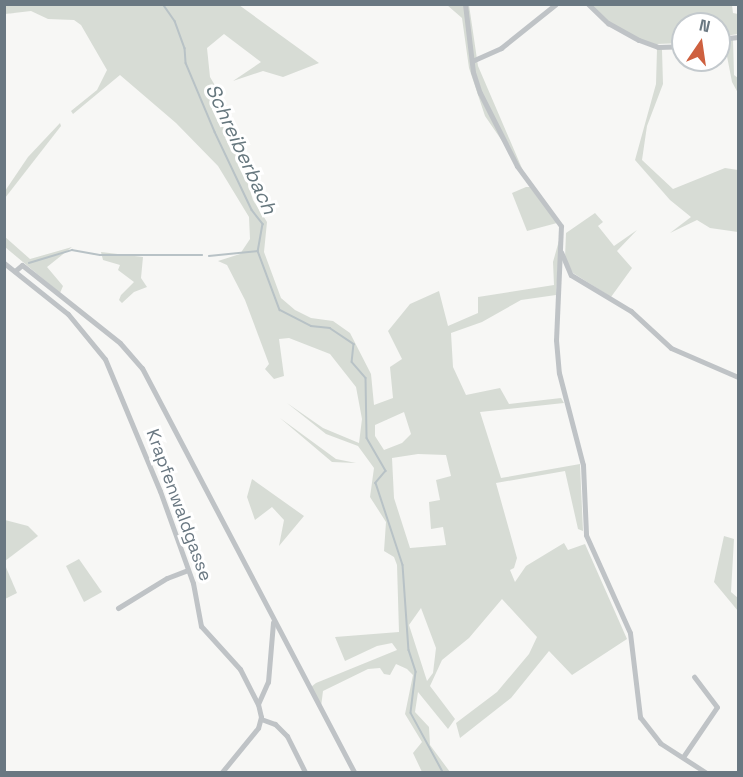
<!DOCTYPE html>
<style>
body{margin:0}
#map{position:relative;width:743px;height:777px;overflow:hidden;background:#f7f7f5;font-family:"Space Grotesk",sans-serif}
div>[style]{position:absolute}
.green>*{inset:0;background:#d7dcd5}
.stream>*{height:1.5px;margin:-0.75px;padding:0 0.75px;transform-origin:0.75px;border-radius:0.75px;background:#b8c2c6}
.minor>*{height:5px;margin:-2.5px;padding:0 2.5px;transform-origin:2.5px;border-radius:2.5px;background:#bfc3c6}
span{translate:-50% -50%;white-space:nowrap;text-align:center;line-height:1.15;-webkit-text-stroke:6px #fff;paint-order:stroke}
.street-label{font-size:18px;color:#6a7882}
.water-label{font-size:20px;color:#66777e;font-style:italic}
.frame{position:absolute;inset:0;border:6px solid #6a7882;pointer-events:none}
.north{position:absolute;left:671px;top:12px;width:60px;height:60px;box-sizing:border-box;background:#fff;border:2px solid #c3c9cd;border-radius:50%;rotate:13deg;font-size:16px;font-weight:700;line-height:24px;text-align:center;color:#6a7882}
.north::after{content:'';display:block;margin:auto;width:21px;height:27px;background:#ce603f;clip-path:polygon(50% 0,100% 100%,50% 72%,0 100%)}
</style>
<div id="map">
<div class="green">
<i style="clip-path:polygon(evenodd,5px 4px,239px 5px,319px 63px,283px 77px,263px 71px,233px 81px,261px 62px,224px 34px,207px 48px,210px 77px,229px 109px,219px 115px,219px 121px,235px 144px,253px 200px,267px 222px,264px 252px,281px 298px,295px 310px,311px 318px,333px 321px,350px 333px,371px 374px,374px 405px,393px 398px,390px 367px,402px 359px,388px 331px,410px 304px,439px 291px,448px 326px,478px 313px,478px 297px,554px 285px,553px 262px,560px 237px,556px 295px,521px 300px,482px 322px,451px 333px,453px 367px,466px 395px,500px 388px,509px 404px,561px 398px,564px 403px,480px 412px,501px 478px,580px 464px,583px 531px,578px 529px,565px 471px,496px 483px,517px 558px,514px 568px,510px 570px,515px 582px,526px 566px,559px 546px,564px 543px,568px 550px,585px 544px,627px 639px,572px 675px,549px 651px,511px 698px,460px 738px,456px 723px,497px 692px,529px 654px,537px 637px,502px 599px,469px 638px,442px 660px,430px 686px,455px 719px,448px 729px,418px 692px,415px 712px,429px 727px,430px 745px,450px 772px,422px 772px,413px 753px,422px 742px,405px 714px,413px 675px,407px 669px,396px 664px,390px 675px,384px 674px,380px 668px,368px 669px,323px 691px,321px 707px,311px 687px,316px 683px,397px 650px,392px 643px,377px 646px,345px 661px,335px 637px,399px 632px,397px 565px,394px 557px,384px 551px,386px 522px,370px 497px,374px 468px,358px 446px,326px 434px,287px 403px,323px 428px,359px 443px,362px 419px,356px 387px,330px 354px,289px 338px,279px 339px,284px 376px,274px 379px,265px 369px,269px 364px,245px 300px,227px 265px,218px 261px,240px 254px,250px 239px,249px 217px,218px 166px,176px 123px,120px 75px,73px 114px,71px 111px,97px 90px,107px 70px,81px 25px,74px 20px,48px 19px,31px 11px,5px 14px,5px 4px,404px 412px,411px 434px,402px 443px,384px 450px,375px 436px,375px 425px,404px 412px,5px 4px,418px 454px,446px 455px,451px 476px,436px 480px,440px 500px,429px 502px,431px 529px,443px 527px,446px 545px,410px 548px,394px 498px,392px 458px,418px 454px,5px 4px,421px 608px,436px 648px,433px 673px,427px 681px,409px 625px,421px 608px)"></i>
<i style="clip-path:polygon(447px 5px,469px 5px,478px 66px,524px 173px,485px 116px,469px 68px,462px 18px)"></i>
<i style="clip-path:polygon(587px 5px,732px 5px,733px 13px,738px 14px,738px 34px,719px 37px,719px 24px,683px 24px,683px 43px,657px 44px,662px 50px,663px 84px,647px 126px,642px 160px,673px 189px,725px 168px,738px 170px,738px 232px,710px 228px,697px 220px,670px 233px,691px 217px,670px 200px,635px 160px,656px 84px,657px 49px,617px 30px)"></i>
<i style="clip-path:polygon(733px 39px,734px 75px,738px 78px,738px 93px,732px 82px,724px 41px)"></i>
<i style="clip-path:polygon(60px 123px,61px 126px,5px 198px,5px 191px,28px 157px)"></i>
<i style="clip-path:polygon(526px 187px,530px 187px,557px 223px,527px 231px,512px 193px)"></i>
<i style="clip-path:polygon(595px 213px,603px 222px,598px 226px,614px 246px,637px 230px,617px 251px,632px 268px,611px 297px,573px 273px,565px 258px,566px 233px)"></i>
<i style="clip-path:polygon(4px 236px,30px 259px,72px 247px,47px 267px,63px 286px,60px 293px,5px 247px)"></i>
<i style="clip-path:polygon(101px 252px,143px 257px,141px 278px,147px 287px,134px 292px,122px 303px,119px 300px,121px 295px,134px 282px,118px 270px,120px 265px,103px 260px)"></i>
<i style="clip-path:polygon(280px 418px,336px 459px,356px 463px,332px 462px)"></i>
<i style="clip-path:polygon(252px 479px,304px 516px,279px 546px,284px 520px,272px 507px,255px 520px,247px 497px)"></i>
<i style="clip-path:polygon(5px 520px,28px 526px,38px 536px,5px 561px)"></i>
<i style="clip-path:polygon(724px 536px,734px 539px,731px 592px,738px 598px,738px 611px,714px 582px)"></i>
<i style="clip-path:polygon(79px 559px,102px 592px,84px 602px,66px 566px)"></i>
<i style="clip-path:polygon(5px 565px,17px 593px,5px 599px,4px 599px)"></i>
</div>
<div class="stream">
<i style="left:163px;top:4px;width:21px;rotate:55deg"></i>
<i style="left:175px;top:21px;width:29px;rotate:70deg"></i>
<i style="left:185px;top:48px;width:15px;rotate:86deg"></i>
<i style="left:186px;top:63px;width:75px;rotate:67.2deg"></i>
<i style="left:215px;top:132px;width:86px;rotate:64.6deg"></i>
<i style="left:252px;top:210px;width:18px;rotate:52deg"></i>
<i style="left:263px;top:224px;width:27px;rotate:100deg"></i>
<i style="left:258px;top:251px;width:63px;rotate:69.6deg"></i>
<i style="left:280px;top:310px;width:35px;rotate:27deg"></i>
<i style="left:311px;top:326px;width:19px;rotate:6deg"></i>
<i style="left:330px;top:328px;width:29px;rotate:34deg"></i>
<i style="left:354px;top:344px;width:18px;rotate:96deg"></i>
<i style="left:352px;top:362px;width:21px;rotate:49deg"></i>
<i style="left:366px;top:378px;width:60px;rotate:89deg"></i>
<i style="left:367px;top:438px;width:38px;rotate:60deg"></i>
<i style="left:386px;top:471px;width:16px;rotate:130deg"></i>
<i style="left:376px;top:483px;width:86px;rotate:71.8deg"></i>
<i style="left:403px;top:565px;width:85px;rotate:86deg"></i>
<i style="left:409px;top:650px;width:23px;rotate:72deg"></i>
<i style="left:416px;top:672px;width:41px;rotate:97deg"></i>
<i style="left:411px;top:713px;width:67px;rotate:61.5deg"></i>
<i style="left:209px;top:256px;width:49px;rotate:-5.8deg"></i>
<i style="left:29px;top:263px;width:45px;rotate:-16.8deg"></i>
<i style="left:72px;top:250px;width:28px;rotate:10deg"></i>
<i style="left:100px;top:255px;width:102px"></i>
</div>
<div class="minor">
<i style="left:465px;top:4px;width:68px;rotate:83.3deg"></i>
<i style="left:473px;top:72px;width:22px;rotate:72deg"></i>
<i style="left:480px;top:93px;width:82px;rotate:63.1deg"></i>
<i style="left:517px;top:166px;width:74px;rotate:53.7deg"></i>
<i style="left:561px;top:226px;width:114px;rotate:92.5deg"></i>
<i style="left:556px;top:340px;width:33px;rotate:85deg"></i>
<i style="left:559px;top:373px;width:95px;rotate:75.4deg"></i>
<i style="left:583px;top:465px;width:70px;rotate:87.5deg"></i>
<i style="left:586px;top:535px;width:107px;rotate:65.8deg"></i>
<i style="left:630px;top:633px;width:85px;rotate:83.2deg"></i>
<i style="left:640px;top:717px;width:33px;rotate:52deg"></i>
<i style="left:660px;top:743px;width:54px;rotate:32.8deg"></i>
<i style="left:588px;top:4px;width:28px;rotate:44deg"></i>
<i style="left:608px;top:23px;width:35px;rotate:29deg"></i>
<i style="left:639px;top:40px;width:20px;rotate:20deg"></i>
<i style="left:658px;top:47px;width:25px;rotate:-2deg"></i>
<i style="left:719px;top:39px;width:19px;rotate:-6deg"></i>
<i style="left:472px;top:61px;width:32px;rotate:-24deg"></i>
<i style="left:501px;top:48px;width:70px;rotate:-38.7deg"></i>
<i style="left:561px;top:252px;width:25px;rotate:67deg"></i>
<i style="left:571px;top:275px;width:70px;rotate:31deg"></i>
<i style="left:631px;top:311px;width:54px;rotate:42.8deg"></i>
<i style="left:671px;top:348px;width:73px;rotate:23.4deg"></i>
<i style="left:4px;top:263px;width:82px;rotate:38.6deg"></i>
<i style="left:68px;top:314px;width:58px;rotate:50.6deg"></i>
<i style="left:105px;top:359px;width:143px;rotate:67.4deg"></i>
<i style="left:160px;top:491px;width:98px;rotate:70.3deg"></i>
<i style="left:193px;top:583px;width:44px;rotate:79.5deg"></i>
<i style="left:201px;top:626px;width:58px;rotate:47.8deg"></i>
<i style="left:240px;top:669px;width:39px;rotate:63deg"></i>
<i style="left:258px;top:704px;width:13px;rotate:77deg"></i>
<i style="left:261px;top:717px;width:11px;rotate:105deg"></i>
<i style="left:258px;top:728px;width:57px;rotate:129.3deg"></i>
<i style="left:15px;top:271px;width:9px;rotate:-41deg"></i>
<i style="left:22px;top:265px;width:125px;rotate:38.5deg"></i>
<i style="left:120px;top:343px;width:33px;rotate:49deg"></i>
<i style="left:142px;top:368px;width:456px;rotate:62.3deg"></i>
<i style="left:118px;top:608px;width:57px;rotate:-31.5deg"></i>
<i style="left:167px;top:578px;width:22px;rotate:-21deg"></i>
<i style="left:258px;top:704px;width:24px;rotate:-66deg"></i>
<i style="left:268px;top:682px;width:60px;rotate:-85.2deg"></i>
<i style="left:261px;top:719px;width:15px;rotate:20deg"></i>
<i style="left:275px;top:724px;width:17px;rotate:45deg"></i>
<i style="left:287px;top:736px;width:40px;rotate:63.4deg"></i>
<i style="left:683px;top:757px;width:60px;rotate:-55.8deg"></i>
<i style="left:717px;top:707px;width:38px;rotate:-127deg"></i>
</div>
<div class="street-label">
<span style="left:179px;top:505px;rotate:70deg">Krapfenwaldgasse</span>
</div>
<div class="water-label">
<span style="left:241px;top:149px;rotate:65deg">Schreiberbach</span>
</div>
<div class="frame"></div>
<div class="north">N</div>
</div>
